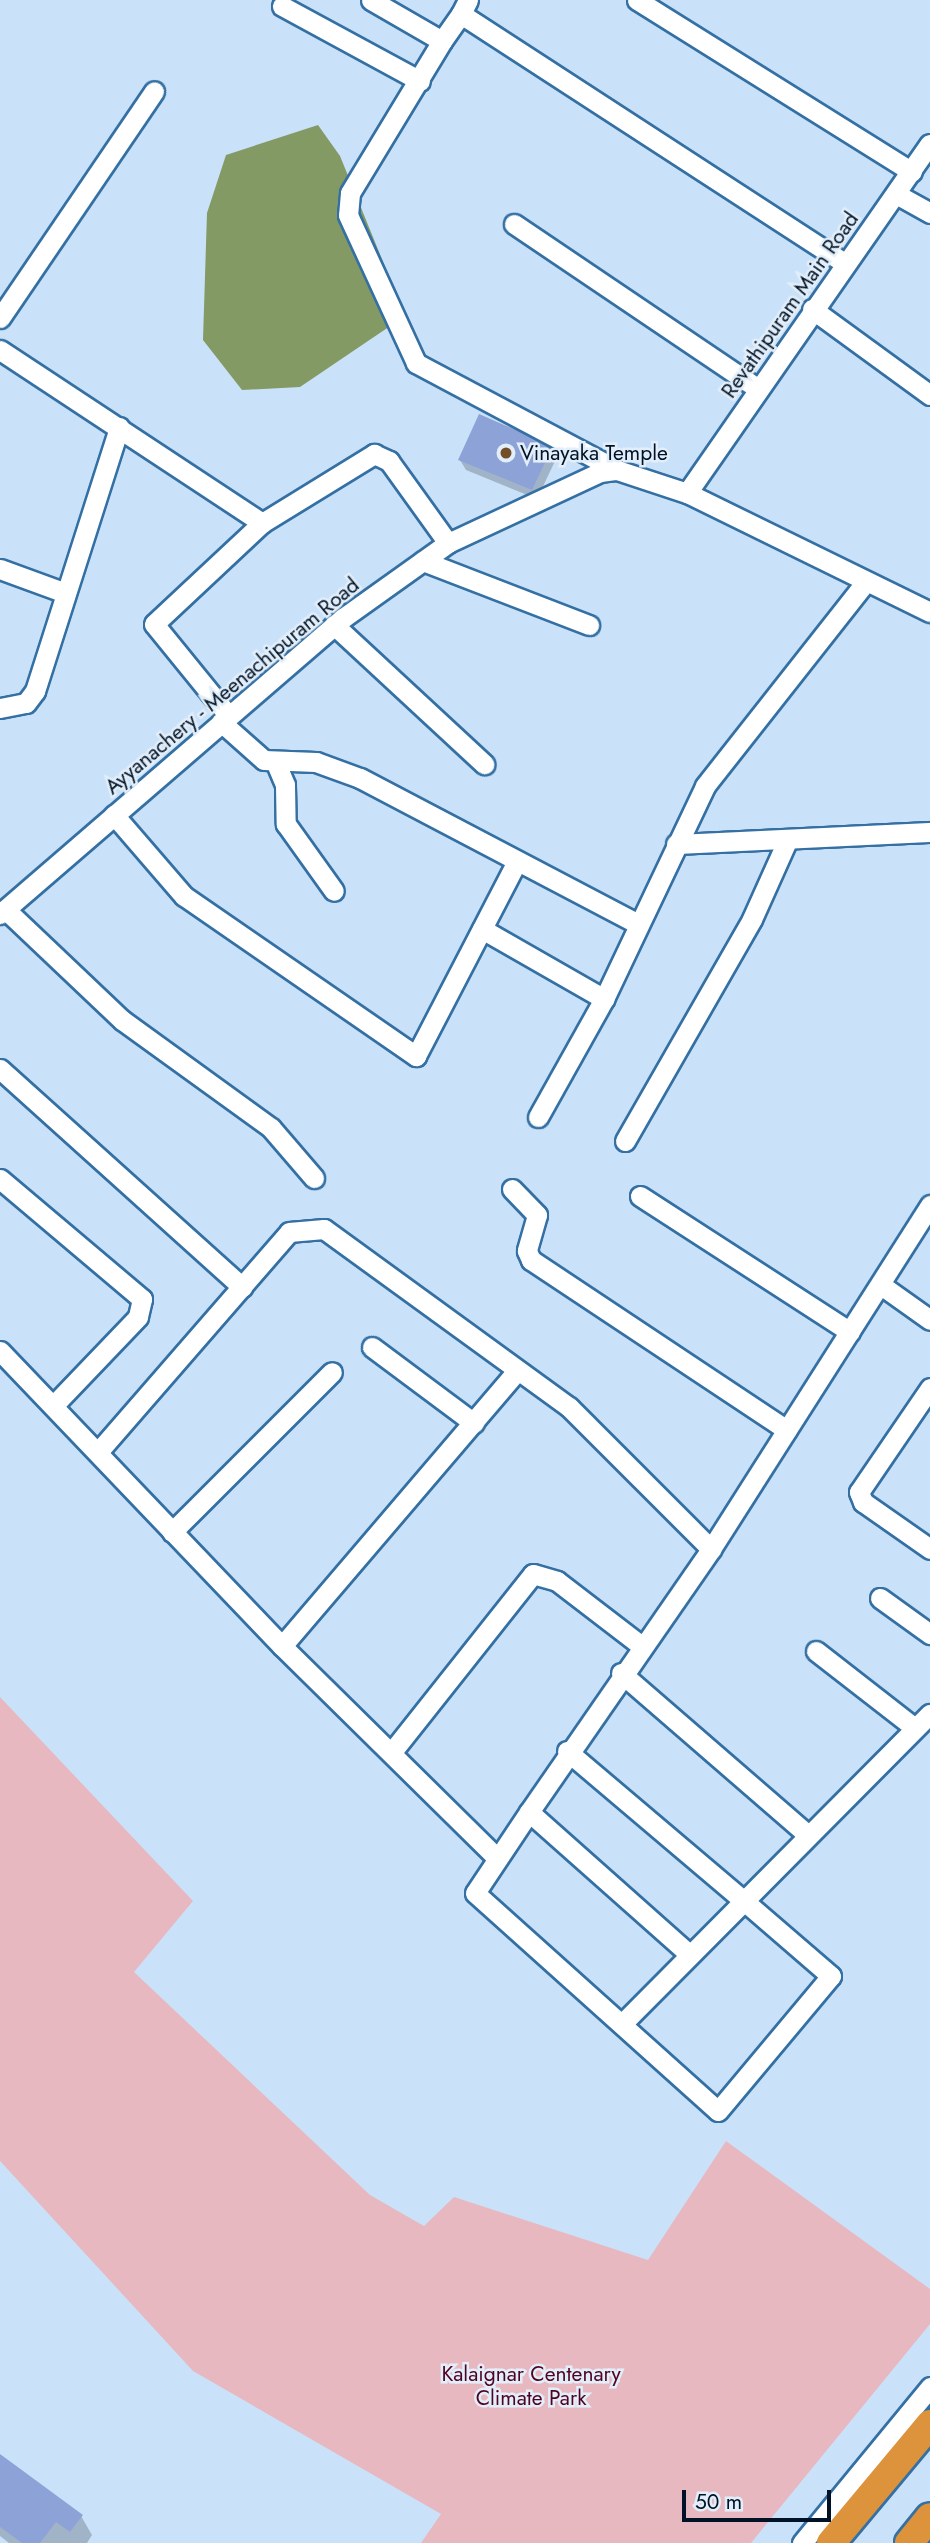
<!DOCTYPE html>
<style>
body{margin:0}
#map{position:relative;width:930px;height:2543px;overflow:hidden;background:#cae2f9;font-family:Jost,sans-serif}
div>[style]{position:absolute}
.green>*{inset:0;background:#e8b8c0}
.water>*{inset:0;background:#839a64}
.shadow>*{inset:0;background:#0003}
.building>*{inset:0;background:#8da3d7}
.roads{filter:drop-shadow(2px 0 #3470a3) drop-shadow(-2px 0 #3470a3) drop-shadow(0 2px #3470a3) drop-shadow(0 -2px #3470a3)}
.minor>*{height:19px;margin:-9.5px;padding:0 9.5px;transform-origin:9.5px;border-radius:9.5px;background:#fff}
.highway>*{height:28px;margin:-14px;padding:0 14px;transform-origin:14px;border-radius:14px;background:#dd933c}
.dots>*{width:19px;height:19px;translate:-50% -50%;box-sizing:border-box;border:4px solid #e2eef9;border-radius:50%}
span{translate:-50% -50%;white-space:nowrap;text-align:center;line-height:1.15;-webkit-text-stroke:5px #e2eef9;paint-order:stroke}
.street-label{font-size:21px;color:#001225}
.poi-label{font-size:21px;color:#001225}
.left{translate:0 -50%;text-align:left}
.park-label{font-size:21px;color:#510220}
.scale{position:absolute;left:682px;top:2490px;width:149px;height:32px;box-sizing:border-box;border:4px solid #001225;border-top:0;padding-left:9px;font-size:21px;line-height:24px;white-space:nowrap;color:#001225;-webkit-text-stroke:5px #e2eef9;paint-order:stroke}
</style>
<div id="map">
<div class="green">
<i style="clip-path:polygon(0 1697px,193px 1901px,134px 1972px,370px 2195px,424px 2226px,454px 2197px,648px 2260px,726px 2141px,930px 2289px,930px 2324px,751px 2543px,421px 2543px,441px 2514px,193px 2371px,0 2161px)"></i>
</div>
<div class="water">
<i style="clip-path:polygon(318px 125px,340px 156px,405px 316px,300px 387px,242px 390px,203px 340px,207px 213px,226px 155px)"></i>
</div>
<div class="shadow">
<i style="clip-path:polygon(552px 447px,557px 457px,537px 499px,466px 470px,460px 460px)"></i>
<i style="clip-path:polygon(0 2456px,81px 2516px,92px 2535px,87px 2543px,9px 2543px,0 2536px)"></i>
</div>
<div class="building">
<i style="clip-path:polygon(479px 414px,553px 446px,532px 490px,458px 460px)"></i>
<i style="clip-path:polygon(0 2454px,83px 2515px,70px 2532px,56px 2522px,40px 2543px,22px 2543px,0 2527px)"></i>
</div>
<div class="roads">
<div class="minor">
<i style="left:371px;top:0;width:82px;rotate:30deg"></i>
<i style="left:442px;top:41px;width:33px;rotate:-55deg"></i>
<i style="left:468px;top:0;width:16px;rotate:117deg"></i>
<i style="left:461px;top:14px;width:457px;rotate:33deg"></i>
<i style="left:637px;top:0;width:324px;rotate:32deg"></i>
<i style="left:282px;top:6px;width:157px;rotate:28.5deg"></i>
<i style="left:442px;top:41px;width:178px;rotate:121.2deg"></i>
<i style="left:350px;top:193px;width:22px;rotate:95deg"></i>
<i style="left:348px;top:215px;width:163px;rotate:65.3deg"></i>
<i style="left:416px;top:363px;width:228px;rotate:28deg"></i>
<i style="left:896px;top:194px;width:39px;rotate:29deg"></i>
<i style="left:514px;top:224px;width:295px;rotate:34deg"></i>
<i style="left:812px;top:309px;width:146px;rotate:36.1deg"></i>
<i style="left:0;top:318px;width:274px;rotate:-55.8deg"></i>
<i style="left:0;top:350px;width:314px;rotate:33.4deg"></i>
<i style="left:687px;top:493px;width:425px;rotate:-55.2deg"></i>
<i style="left:423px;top:561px;width:178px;rotate:21.1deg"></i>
<i style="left:0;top:569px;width:67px;rotate:20.1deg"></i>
<i style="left:334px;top:625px;width:205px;rotate:42.8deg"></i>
<i style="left:0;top:708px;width:26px;rotate:-11deg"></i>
<i style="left:26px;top:703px;width:15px;rotate:-53deg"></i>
<i style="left:35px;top:691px;width:277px;rotate:-72.3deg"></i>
<i style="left:228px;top:715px;width:117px;rotate:-129.1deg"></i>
<i style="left:154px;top:624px;width:148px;rotate:-43.1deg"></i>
<i style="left:262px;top:523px;width:132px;rotate:-31.6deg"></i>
<i style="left:374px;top:454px;width:17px;rotate:25deg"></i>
<i style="left:389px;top:461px;width:101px;rotate:54.3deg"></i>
<i style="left:221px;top:722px;width:57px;rotate:41.5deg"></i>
<i style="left:264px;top:760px;width:52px;rotate:2.2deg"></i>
<i style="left:316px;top:762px;width:47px;rotate:20deg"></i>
<i style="left:360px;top:778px;width:312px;rotate:27.7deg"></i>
<i style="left:275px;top:761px;width:26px;rotate:67deg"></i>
<i style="left:285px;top:785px;width:39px;rotate:89deg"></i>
<i style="left:286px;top:824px;width:82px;rotate:54.4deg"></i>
<i style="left:114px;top:815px;width:107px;rotate:49.2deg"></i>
<i style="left:184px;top:896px;width:282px;rotate:34.6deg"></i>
<i style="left:416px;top:1056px;width:217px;rotate:-62.6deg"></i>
<i style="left:676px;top:844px;width:254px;rotate:-2.7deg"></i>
<i style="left:6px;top:910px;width:160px;rotate:43.5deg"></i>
<i style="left:122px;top:1020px;width:184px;rotate:35.9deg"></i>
<i style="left:271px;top:1128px;width:66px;rotate:49.3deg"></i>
<i style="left:0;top:914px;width:453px;rotate:-40.8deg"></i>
<i style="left:343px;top:618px;width:129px;rotate:-35.5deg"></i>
<i style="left:448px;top:543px;width:168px;rotate:-25deg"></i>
<i style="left:600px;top:472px;width:17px;rotate:-7deg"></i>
<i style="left:617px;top:470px;width:74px;rotate:18.2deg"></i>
<i style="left:687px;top:493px;width:271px;rotate:26.1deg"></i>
<i style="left:482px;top:929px;width:141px;rotate:29.8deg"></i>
<i style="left:0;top:1069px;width:326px;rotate:42deg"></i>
<i style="left:538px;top:1117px;width:135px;rotate:-60.8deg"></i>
<i style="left:604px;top:999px;width:236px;rotate:-64.6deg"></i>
<i style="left:705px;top:786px;width:258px;rotate:-51.8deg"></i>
<i style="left:625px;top:1141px;width:256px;rotate:-60.2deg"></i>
<i style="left:752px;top:919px;width:85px;rotate:-65.8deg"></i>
<i style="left:0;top:1179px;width:186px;rotate:40.2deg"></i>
<i style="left:142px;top:1299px;width:18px;rotate:103deg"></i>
<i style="left:138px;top:1317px;width:123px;rotate:133.7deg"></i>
<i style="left:512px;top:1189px;width:36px;rotate:46deg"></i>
<i style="left:537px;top:1215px;width:37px;rotate:106deg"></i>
<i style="left:527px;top:1251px;width:10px;rotate:66deg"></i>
<i style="left:531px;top:1260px;width:307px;rotate:33.6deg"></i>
<i style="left:640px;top:1196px;width:250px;rotate:32.9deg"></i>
<i style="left:881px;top:1285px;width:60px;rotate:35.5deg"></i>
<i style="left:372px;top:1347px;width:127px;rotate:36.7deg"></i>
<i style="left:0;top:1351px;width:408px;rotate:46.3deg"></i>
<i style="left:282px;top:1646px;width:302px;rotate:44.6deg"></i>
<i style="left:930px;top:1388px;width:126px;rotate:124.3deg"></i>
<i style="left:859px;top:1492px;width:11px;rotate:68deg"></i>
<i style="left:863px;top:1502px;width:82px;rotate:35deg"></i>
<i style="left:98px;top:1452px;width:291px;rotate:-49deg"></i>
<i style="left:289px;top:1232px;width:35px;rotate:-5deg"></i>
<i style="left:324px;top:1229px;width:303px;rotate:36deg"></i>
<i style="left:569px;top:1407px;width:201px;rotate:45deg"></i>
<i style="left:172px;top:1532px;width:226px;rotate:-45deg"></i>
<i style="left:880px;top:1598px;width:62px;rotate:35.8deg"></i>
<i style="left:282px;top:1646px;width:360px;rotate:-49.5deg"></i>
<i style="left:816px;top:1651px;width:125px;rotate:37.9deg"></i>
<i style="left:621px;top:1673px;width:247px;rotate:40.9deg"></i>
<i style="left:567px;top:1751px;width:232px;rotate:40.3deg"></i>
<i style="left:744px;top:1901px;width:264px;rotate:-45.2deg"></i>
<i style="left:391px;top:1753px;width:228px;rotate:-51.6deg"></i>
<i style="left:533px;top:1574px;width:25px;rotate:16deg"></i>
<i style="left:557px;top:1581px;width:108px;rotate:37.5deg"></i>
<i style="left:529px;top:1812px;width:97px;rotate:123.7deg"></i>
<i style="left:475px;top:1893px;width:326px;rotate:41.9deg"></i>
<i style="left:718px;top:2111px;width:176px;rotate:-50.1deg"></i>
<i style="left:831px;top:1976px;width:115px;rotate:-139.2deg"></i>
<i style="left:744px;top:1901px;width:172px;rotate:134.8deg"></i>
<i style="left:689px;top:1954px;width:214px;rotate:-138.4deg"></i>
<i style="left:529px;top:1812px;width:320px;rotate:-55.3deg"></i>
<i style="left:711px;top:1549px;width:408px;rotate:-57.5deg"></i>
<i style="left:802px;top:2543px;width:202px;rotate:-50.6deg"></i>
</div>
<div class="highway">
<i style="left:831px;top:2543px;width:155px;rotate:-50.2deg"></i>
<i style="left:909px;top:2543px;width:33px;rotate:-51deg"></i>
</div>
</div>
<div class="dots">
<i style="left:506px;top:453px;background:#724f28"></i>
</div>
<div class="street-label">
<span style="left:790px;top:305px;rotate:-55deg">Revathipuram Main Road</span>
<span style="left:232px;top:686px;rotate:-40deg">Ayyanachery - Meenachipuram Road</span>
</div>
<div class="poi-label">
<span class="left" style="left:520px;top:453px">Vinayaka Temple</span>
</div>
<div class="park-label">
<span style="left:531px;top:2386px">Kalaignar Centenary<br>Climate Park</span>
</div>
<div class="scale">50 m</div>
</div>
